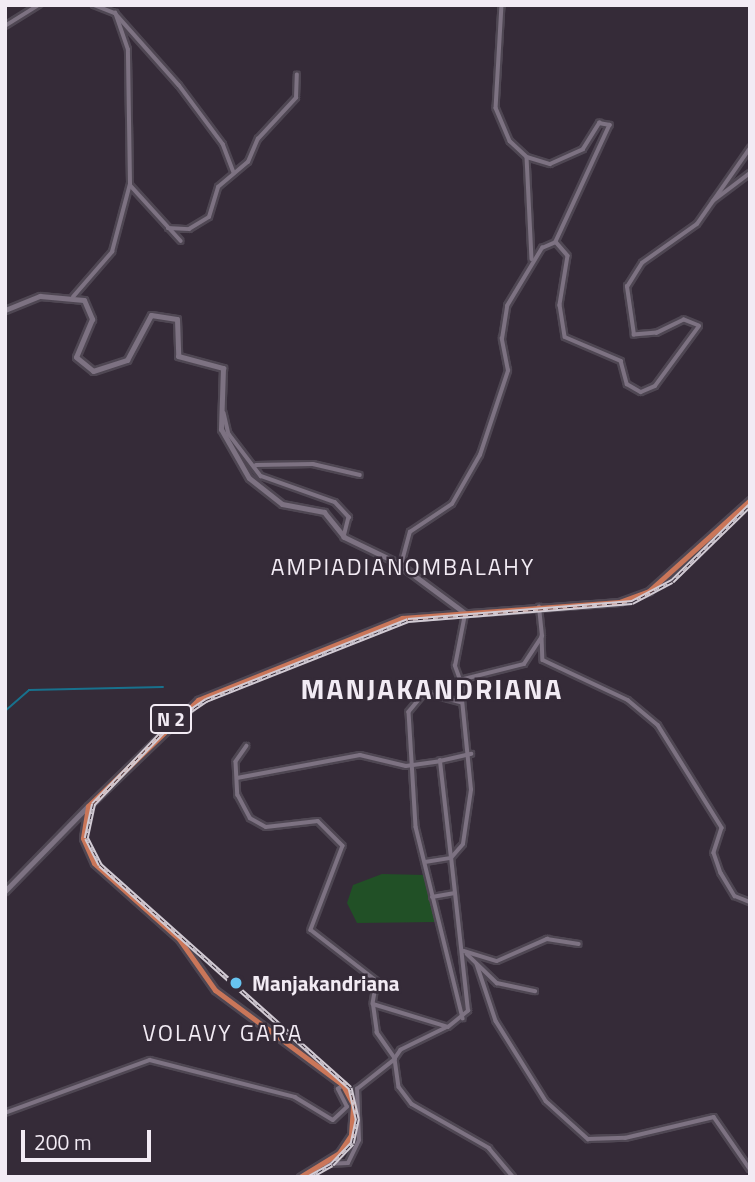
<!DOCTYPE html>
<style>
body{margin:0}
#map{position:relative;width:755px;height:1182px;overflow:hidden;background:#352b38;font-family:"Titillium Web",sans-serif}
div>[style]{position:absolute}
.green>*{inset:0;background:#215026}
.stream>*{height:2px;margin:-1px;padding:0 1px;transform-origin:1px;border-radius:1px;background:#18718d}
.roads{filter:drop-shadow(2px 0 #4f4753) drop-shadow(-2px 0 #4f4753) drop-shadow(0 2px #4f4753) drop-shadow(0 -2px #4f4753)}
.street>*{height:3.5px;margin:-1.75px;padding:0 1.75px;transform-origin:1.75px;border-radius:1.75px;background:#7d7282}
.secondary>*{height:5px;margin:-2.5px;padding:0 2.5px;transform-origin:2.5px;border-radius:2.5px;background:#7d7282}
.primary>*{height:5px;margin:-2.5px;padding:0 2.5px;transform-origin:2.5px;border-radius:2.5px;background:#ca7659}
.rail>*{height:4.5px;margin-top:-2.25px;transform-origin:0;background:repeating-linear-gradient(90deg,#352b38 0 5px,#d2cbd4 0 10px);box-sizing:border-box;border-block:2px solid #d2cbd4}
.dots>*{width:19px;height:19px;translate:-50% -50%;box-sizing:border-box;border:4px solid #352b38;border-radius:50%}
span{translate:-50% -50%;white-space:nowrap;text-align:center;line-height:1.15;-webkit-text-stroke:5px #352b38;paint-order:stroke}
.shield-label span{padding:2px 5px;background:#352b38;border:2px solid;border-radius:5px;-webkit-text-stroke-width:0}
.shield-label{font-size:19px;color:#f2ebf4;font-weight:700}
.poi-label{font-size:21px;color:#f2ebf4;font-weight:700}
.left{translate:0 -50%;text-align:left}
.neighbourhood-label{font-size:23px;color:#f2ebf4;letter-spacing:2px}
.district-label{font-size:28px;color:#f2ebf4;font-weight:700;letter-spacing:2px}
.frame{position:absolute;inset:0;border:7px solid #f2ebf4;pointer-events:none}
.scale{position:absolute;left:21px;top:1130px;width:130px;height:32px;box-sizing:border-box;border:4px solid #f2ebf4;border-top:0;padding-left:9px;font-size:21px;line-height:24px;white-space:nowrap;color:#f2ebf4;-webkit-text-stroke:5px #352b38;paint-order:stroke}
</style>
<div id="map">
<div class="green">
<i style="clip-path:polygon(382px 874px,426px 875px,436px 922px,357px 923px,347px 903px,353px 885px)"></i>
</div>
<div class="stream">
<i style="left:5px;top:711px;width:32px;rotate:-41deg"></i>
<i style="left:29px;top:690px;width:134px;rotate:-1.3deg"></i>
</div>
<div class="roads">
<div class="street">
<i style="left:94px;top:5px;width:22px;rotate:21deg"></i>
<i style="left:115px;top:13px;width:96px;rotate:48.4deg"></i>
<i style="left:179px;top:85px;width:74px;rotate:53.3deg"></i>
<i style="left:223px;top:144px;width:31px;rotate:69deg"></i>
<i style="left:502px;top:5px;width:103px;rotate:93.3deg"></i>
<i style="left:496px;top:108px;width:36px;rotate:67deg"></i>
<i style="left:510px;top:141px;width:23px;rotate:43deg"></i>
<i style="left:527px;top:157px;width:24px;rotate:17deg"></i>
<i style="left:550px;top:164px;width:36px;rotate:-24deg"></i>
<i style="left:583px;top:149px;width:31px;rotate:-58deg"></i>
<i style="left:599px;top:123px;width:11px;rotate:10deg"></i>
<i style="left:610px;top:125px;width:129px;rotate:114.8deg"></i>
<i style="left:5px;top:26px;width:40px;rotate:-32deg"></i>
<i style="left:527px;top:157px;width:102px;rotate:87.2deg"></i>
<i style="left:131px;top:186px;width:74px;rotate:47.7deg"></i>
<i style="left:713px;top:201px;width:46px;rotate:-37.1deg"></i>
<i style="left:168px;top:228px;width:21px;rotate:3deg"></i>
<i style="left:189px;top:229px;width:23px;rotate:-31deg"></i>
<i style="left:209px;top:217px;width:31px;rotate:-73deg"></i>
<i style="left:218px;top:187px;width:39px;rotate:-40deg"></i>
<i style="left:248px;top:162px;width:25px;rotate:-67deg"></i>
<i style="left:258px;top:139px;width:56px;rotate:-47.2deg"></i>
<i style="left:296px;top:98px;width:23px;rotate:-88deg"></i>
<i style="left:73px;top:297px;width:60px;rotate:-49.1deg"></i>
<i style="left:112px;top:252px;width:70px;rotate:-75.2deg"></i>
<i style="left:130px;top:184px;width:134px;rotate:-90.9deg"></i>
<i style="left:128px;top:50px;width:39px;rotate:-109deg"></i>
<i style="left:224px;top:413px;width:22px;rotate:77deg"></i>
<i style="left:229px;top:434px;width:53px;rotate:52.7deg"></i>
<i style="left:261px;top:476px;width:78px;rotate:19.4deg"></i>
<i style="left:335px;top:502px;width:21px;rotate:47deg"></i>
<i style="left:349px;top:517px;width:21px;rotate:104deg"></i>
<i style="left:256px;top:465px;width:57px;rotate:-1deg"></i>
<i style="left:313px;top:464px;width:48px;rotate:13.2deg"></i>
<i style="left:401px;top:565px;width:34px;rotate:-75deg"></i>
<i style="left:410px;top:532px;width:50px;rotate:-33.7deg"></i>
<i style="left:452px;top:504px;width:56px;rotate:-60.3deg"></i>
<i style="left:480px;top:455px;width:89px;rotate:-71.6deg"></i>
<i style="left:508px;top:371px;width:33px;rotate:-101deg"></i>
<i style="left:502px;top:339px;width:33px;rotate:-81deg"></i>
<i style="left:507px;top:306px;width:68px;rotate:-58.9deg"></i>
<i style="left:542px;top:248px;width:15px;rotate:-23deg"></i>
<i style="left:556px;top:242px;width:18px;rotate:49deg"></i>
<i style="left:568px;top:256px;width:50px;rotate:99.3deg"></i>
<i style="left:560px;top:305px;width:32px;rotate:81deg"></i>
<i style="left:565px;top:337px;width:61px;rotate:23.2deg"></i>
<i style="left:621px;top:361px;width:24px;rotate:75deg"></i>
<i style="left:627px;top:384px;width:16px;rotate:30deg"></i>
<i style="left:641px;top:392px;width:15px;rotate:-23deg"></i>
<i style="left:655px;top:386px;width:74px;rotate:-53.7deg"></i>
<i style="left:699px;top:326px;width:16px;rotate:-158deg"></i>
<i style="left:684px;top:320px;width:30px;rotate:154deg"></i>
<i style="left:657px;top:333px;width:23px;rotate:175deg"></i>
<i style="left:634px;top:335px;width:49px;rotate:-98.3deg"></i>
<i style="left:627px;top:287px;width:28px;rotate:-58deg"></i>
<i style="left:642px;top:263px;width:67px;rotate:-35.3deg"></i>
<i style="left:697px;top:224px;width:93px;rotate:-55.1deg"></i>
<i style="left:542px;top:636px;width:24px;rotate:88deg"></i>
<i style="left:543px;top:660px;width:94px;rotate:25.2deg"></i>
<i style="left:628px;top:700px;width:39px;rotate:40deg"></i>
<i style="left:658px;top:725px;width:121px;rotate:58.1deg"></i>
<i style="left:722px;top:828px;width:26px;rotate:108deg"></i>
<i style="left:714px;top:853px;width:21px;rotate:71deg"></i>
<i style="left:721px;top:873px;width:27px;rotate:59deg"></i>
<i style="left:735px;top:896px;width:16px;rotate:22deg"></i>
<i style="left:460px;top:680px;width:15px;rotate:-110deg"></i>
<i style="left:455px;top:666px;width:53px;rotate:-79.1deg"></i>
<i style="left:462px;top:703px;width:38px;rotate:-165deg"></i>
<i style="left:425px;top:693px;width:25px;rotate:130deg"></i>
<i style="left:409px;top:712px;width:115px;rotate:86.5deg"></i>
<i style="left:416px;top:827px;width:197px;rotate:76.2deg"></i>
<i style="left:247px;top:746px;width:19px;rotate:125deg"></i>
<i style="left:236px;top:762px;width:33px;rotate:87deg"></i>
<i style="left:238px;top:795px;width:26px;rotate:62deg"></i>
<i style="left:250px;top:818px;width:18px;rotate:29deg"></i>
<i style="left:266px;top:827px;width:52px;rotate:-6.6deg"></i>
<i style="left:318px;top:821px;width:35px;rotate:45deg"></i>
<i style="left:343px;top:846px;width:90px;rotate:110.9deg"></i>
<i style="left:311px;top:930px;width:83px;rotate:37.7deg"></i>
<i style="left:377px;top:981px;width:23px;rotate:100deg"></i>
<i style="left:237px;top:778px;width:125px;rotate:-10.6deg"></i>
<i style="left:360px;top:755px;width:47px;rotate:13.4deg"></i>
<i style="left:406px;top:766px;width:34px;rotate:-8deg"></i>
<i style="left:425px;top:862px;width:26px;rotate:-9deg"></i>
<i style="left:451px;top:858px;width:98px;rotate:-96.5deg"></i>
<i style="left:440px;top:761px;width:32px;rotate:-13deg"></i>
<i style="left:432px;top:897px;width:23px;rotate:-10deg"></i>
<i style="left:464px;top:951px;width:34px;rotate:17deg"></i>
<i style="left:497px;top:961px;width:55px;rotate:-23.7deg"></i>
<i style="left:547px;top:939px;width:32px;rotate:9deg"></i>
<i style="left:467px;top:954px;width:42px;rotate:44deg"></i>
<i style="left:497px;top:983px;width:39px;rotate:12deg"></i>
<i style="left:477px;top:964px;width:60px;rotate:71.6deg"></i>
<i style="left:496px;top:1021px;width:94px;rotate:58deg"></i>
<i style="left:546px;top:1101px;width:57px;rotate:42.1deg"></i>
<i style="left:588px;top:1139px;width:37px;rotate:-2deg"></i>
<i style="left:625px;top:1138px;width:91px;rotate:-13.3deg"></i>
<i style="left:714px;top:1117px;width:63px;rotate:55.3deg"></i>
<i style="left:446px;top:1028px;width:50px;rotate:153.9deg"></i>
<i style="left:401px;top:1050px;width:11px;rotate:124deg"></i>
<i style="left:395px;top:1059px;width:28px;rotate:82deg"></i>
<i style="left:399px;top:1087px;width:21px;rotate:53deg"></i>
<i style="left:412px;top:1104px;width:89px;rotate:29.7deg"></i>
<i style="left:489px;top:1148px;width:38px;rotate:50deg"></i>
<i style="left:5px;top:1113px;width:154px;rotate:-20.1deg"></i>
<i style="left:150px;top:1060px;width:150px;rotate:14.3deg"></i>
<i style="left:295px;top:1097px;width:44px;rotate:31.2deg"></i>
<i style="left:333px;top:1120px;width:19px;rotate:-43deg"></i>
<i style="left:347px;top:1107px;width:20px;rotate:-117deg"></i>
<i style="left:338px;top:1089px;width:6px;rotate:-39deg"></i>
<i style="left:323px;top:1164px;width:25px;rotate:-2deg"></i>
<i style="left:348px;top:1163px;width:25px;rotate:-64deg"></i>
<i style="left:359px;top:1140px;width:51px;rotate:-92.2deg"></i>
<i style="left:357px;top:1089px;width:48px;rotate:-38.3deg"></i>
<i style="left:395px;top:1059px;width:32px;rotate:-125deg"></i>
<i style="left:377px;top:1033px;width:29px;rotate:-98deg"></i>
<i style="left:373px;top:1004px;width:78px;rotate:17deg"></i>
<i style="left:448px;top:1027px;width:26px;rotate:-39deg"></i>
<i style="left:468px;top:1011px;width:154px;rotate:-96.3deg"></i>
<i style="left:451px;top:858px;width:18px;rotate:-49deg"></i>
<i style="left:463px;top:844px;width:55px;rotate:-81.6deg"></i>
<i style="left:471px;top:790px;width:111px;rotate:-95.7deg"></i>
<i style="left:460px;top:680px;width:66px;rotate:-14deg"></i>
<i style="left:524px;top:664px;width:33px;rotate:-57deg"></i>
<i style="left:542px;top:636px;width:29px;rotate:-96deg"></i>
</div>
<div class="secondary">
<i style="left:5px;top:310px;width:38px;rotate:-22deg"></i>
<i style="left:40px;top:296px;width:44px;rotate:5.2deg"></i>
<i style="left:84px;top:300px;width:21px;rotate:67deg"></i>
<i style="left:92px;top:319px;width:41px;rotate:112.8deg"></i>
<i style="left:76px;top:357px;width:22px;rotate:39deg"></i>
<i style="left:93px;top:371px;width:36px;rotate:-18deg"></i>
<i style="left:127px;top:360px;width:51px;rotate:-61.9deg"></i>
<i style="left:151px;top:315px;width:26px;rotate:9deg"></i>
<i style="left:177px;top:319px;width:37px;rotate:88deg"></i>
<i style="left:178px;top:356px;width:47px;rotate:14.9deg"></i>
<i style="left:223px;top:368px;width:61px;rotate:91.9deg"></i>
<i style="left:221px;top:429px;width:56px;rotate:60.3deg"></i>
<i style="left:249px;top:478px;width:42px;rotate:38.2deg"></i>
<i style="left:282px;top:504px;width:43px;rotate:10.8deg"></i>
<i style="left:324px;top:512px;width:32px;rotate:51deg"></i>
<i style="left:344px;top:537px;width:58px;rotate:25.7deg"></i>
<i style="left:396px;top:562px;width:86px;rotate:36.5deg"></i>
<i style="left:5px;top:891px;width:119px;rotate:-45.7deg"></i>
</div>
<div class="primary">
<i style="left:300px;top:1177px;width:46px;rotate:-31.6deg"></i>
<i style="left:339px;top:1153px;width:22px;rotate:-56deg"></i>
<i style="left:351px;top:1135px;width:31px;rotate:-86deg"></i>
<i style="left:353px;top:1104px;width:21px;rotate:-118deg"></i>
<i style="left:343px;top:1085px;width:159px;rotate:-143.4deg"></i>
<i style="left:215px;top:990px;width:62px;rotate:-125.2deg"></i>
<i style="left:179px;top:939px;width:114px;rotate:-138.2deg"></i>
<i style="left:94px;top:863px;width:27px;rotate:-114deg"></i>
<i style="left:83px;top:838px;width:32px;rotate:-81deg"></i>
<i style="left:88px;top:806px;width:153px;rotate:-43.9deg"></i>
<i style="left:198px;top:700px;width:220px;rotate:-21.9deg"></i>
<i style="left:402px;top:618px;width:218px;rotate:-4.2deg"></i>
<i style="left:619px;top:602px;width:32px;rotate:-20deg"></i>
<i style="left:649px;top:591px;width:136px;rotate:-42deg"></i>
</div>
</div>
<div class="rail">
<i style="left:309px;top:1177px;width:26px;rotate:-29deg"></i>
<i style="left:332px;top:1164px;width:29px;rotate:-46deg"></i>
<i style="left:352px;top:1143px;width:25px;rotate:-78deg"></i>
<i style="left:357px;top:1119px;width:32px;rotate:-103deg"></i>
<i style="left:350px;top:1088px;width:335px;rotate:-138.3deg"></i>
<i style="left:100px;top:865px;width:30px;rotate:-117deg"></i>
<i style="left:86px;top:838px;width:35px;rotate:-78deg"></i>
<i style="left:93px;top:804px;width:110px;rotate:-46.1deg"></i>
<i style="left:169px;top:725px;width:45px;rotate:-34deg"></i>
<i style="left:206px;top:700px;width:217px;rotate:-21.6deg"></i>
<i style="left:408px;top:620px;width:225px;rotate:-4.6deg"></i>
<i style="left:632px;top:602px;width:45px;rotate:-27.7deg"></i>
<i style="left:672px;top:581px;width:109px;rotate:-44.3deg"></i>
</div>
<div class="dots">
<i style="left:236px;top:983px;background:#67c4f0"></i>
</div>
<div class="shield-label">
<span style="left:171px;top:719px">N 2</span>
</div>
<div class="poi-label">
<span class="left" style="left:252px;top:983px">Manjakandriana</span>
</div>
<div class="neighbourhood-label">
<span style="left:403px;top:567px">AMPIADIANOMBALAHY</span>
<span style="left:223px;top:1033px">VOLAVY GARA</span>
</div>
<div class="district-label">
<span style="left:432px;top:689px">MANJAKANDRIANA</span>
</div>
<div class="frame"></div>
<div class="scale">200 m</div>
</div>
